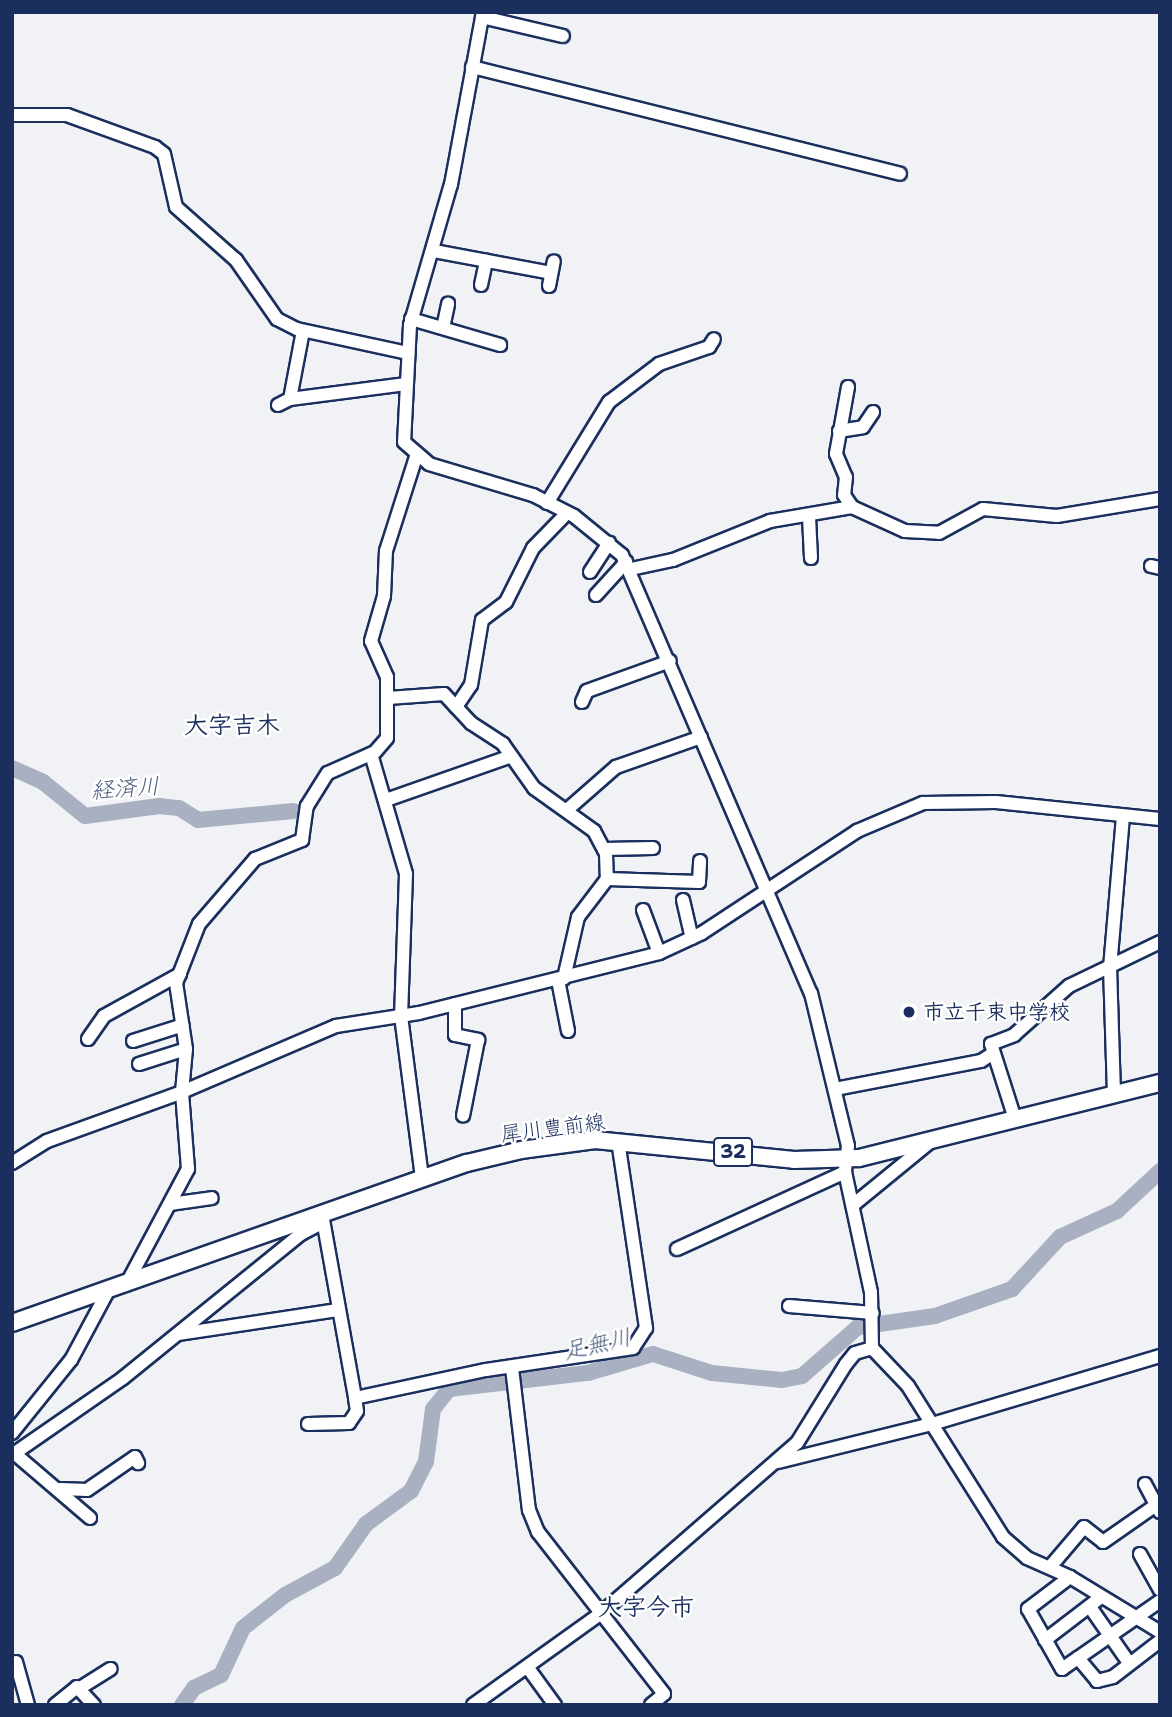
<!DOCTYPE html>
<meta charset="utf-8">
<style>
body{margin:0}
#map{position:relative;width:1172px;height:1717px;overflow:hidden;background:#f1f2f5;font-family:"Shantell Sans","Klee One",sans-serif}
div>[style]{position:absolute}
.river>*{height:16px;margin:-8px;padding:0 8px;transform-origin:8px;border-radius:8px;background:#a8b0c2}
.roads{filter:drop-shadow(2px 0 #1b2f5e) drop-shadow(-2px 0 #1b2f5e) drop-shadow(0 2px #1b2f5e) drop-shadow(0 -2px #1b2f5e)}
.minor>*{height:12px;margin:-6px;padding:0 6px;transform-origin:6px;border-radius:6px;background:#fff}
.major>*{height:16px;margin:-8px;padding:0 8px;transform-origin:8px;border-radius:8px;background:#fff}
.dots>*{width:19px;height:19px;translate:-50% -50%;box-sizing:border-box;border:4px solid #fff;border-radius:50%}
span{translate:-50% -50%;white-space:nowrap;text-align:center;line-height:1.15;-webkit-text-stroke:5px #fff;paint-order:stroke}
.shield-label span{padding:2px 5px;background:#fff;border:2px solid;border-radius:5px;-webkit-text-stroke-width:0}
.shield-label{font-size:19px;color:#1b2f5e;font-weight:700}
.poi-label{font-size:21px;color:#1b2f5e;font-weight:700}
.left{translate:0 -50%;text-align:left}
.street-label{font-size:21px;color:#1b2f5e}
.water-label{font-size:23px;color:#4c5c81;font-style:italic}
.quarter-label{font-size:24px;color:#1b2f5e;font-weight:700}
.frame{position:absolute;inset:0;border:14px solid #1b2f5e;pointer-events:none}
</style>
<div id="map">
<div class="river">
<i style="left:12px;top:768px;width:34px;rotate:24deg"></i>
<i style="left:43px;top:782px;width:54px;rotate:39deg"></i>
<i style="left:85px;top:816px;width:75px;rotate:-7.7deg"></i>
<i style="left:159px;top:806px;width:20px;rotate:6deg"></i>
<i style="left:179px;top:808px;width:22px;rotate:32deg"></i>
<i style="left:198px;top:820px;width:96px;rotate:-5.4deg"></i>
<i style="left:182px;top:1705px;width:21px;rotate:-55deg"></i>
<i style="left:194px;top:1688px;width:30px;rotate:-26deg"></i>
<i style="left:221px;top:1675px;width:52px;rotate:-64.9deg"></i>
<i style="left:243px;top:1628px;width:53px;rotate:-38.2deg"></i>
<i style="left:285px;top:1595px;width:57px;rotate:-28.4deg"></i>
<i style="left:335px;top:1568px;width:54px;rotate:-54.8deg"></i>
<i style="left:366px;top:1524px;width:56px;rotate:-36.3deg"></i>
<i style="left:411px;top:1491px;width:33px;rotate:-63deg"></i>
<i style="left:426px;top:1462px;width:53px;rotate:-82.5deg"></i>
<i style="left:433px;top:1409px;width:26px;rotate:-51deg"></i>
<i style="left:449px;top:1389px;width:140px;rotate:-6.6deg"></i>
<i style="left:588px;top:1373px;width:68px;rotate:-16.3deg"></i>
<i style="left:653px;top:1354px;width:62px;rotate:17.9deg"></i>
<i style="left:712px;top:1373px;width:70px;rotate:5.7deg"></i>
<i style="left:782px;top:1380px;width:20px;rotate:-11deg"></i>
<i style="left:802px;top:1376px;width:74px;rotate:-41.2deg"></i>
<i style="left:858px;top:1327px;width:78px;rotate:-8.1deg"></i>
<i style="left:935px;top:1316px;width:82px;rotate:-19.3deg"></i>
<i style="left:1012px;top:1289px;width:71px;rotate:-47.3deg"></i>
<i style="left:1060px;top:1237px;width:63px;rotate:-24.5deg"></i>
<i style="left:1117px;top:1211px;width:59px;rotate:-42.9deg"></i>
</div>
<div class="roads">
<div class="minor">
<i style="left:483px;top:12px;width:175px;rotate:100.5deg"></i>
<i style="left:451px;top:184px;width:147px;rotate:106.2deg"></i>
<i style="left:410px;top:325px;width:117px;rotate:92.9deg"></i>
<i style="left:404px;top:442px;width:33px;rotate:41deg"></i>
<i style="left:429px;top:464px;width:109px;rotate:16.6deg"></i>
<i style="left:533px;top:495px;width:46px;rotate:27.1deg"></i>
<i style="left:574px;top:516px;width:62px;rotate:39.1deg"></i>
<i style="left:622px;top:555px;width:477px;rotate:66.7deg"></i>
<i style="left:811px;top:993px;width:157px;rotate:76.4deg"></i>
<i style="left:848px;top:1146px;width:26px;rotate:97deg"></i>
<i style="left:845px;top:1172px;width:123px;rotate:77.8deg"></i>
<i style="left:871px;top:1292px;width:56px;rotate:89deg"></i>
<i style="left:872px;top:1348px;width:52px;rotate:46.5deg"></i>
<i style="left:908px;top:1386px;width:178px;rotate:57.8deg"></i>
<i style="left:1003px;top:1537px;width:32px;rotate:41deg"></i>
<i style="left:1027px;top:1558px;width:47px;rotate:23.8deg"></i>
<i style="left:1070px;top:1577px;width:105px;rotate:31.4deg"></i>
<i style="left:482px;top:17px;width:83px;rotate:13.2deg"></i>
<i style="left:472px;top:67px;width:441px;rotate:14deg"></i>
<i style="left:12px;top:115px;width:55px"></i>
<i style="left:67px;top:115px;width:94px;rotate:20deg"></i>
<i style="left:155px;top:147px;width:11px;rotate:38deg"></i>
<i style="left:164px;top:154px;width:54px;rotate:77.2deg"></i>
<i style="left:176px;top:207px;width:80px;rotate:41.5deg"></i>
<i style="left:236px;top:260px;width:72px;rotate:55.2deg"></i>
<i style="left:277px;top:319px;width:22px;rotate:27deg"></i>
<i style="left:297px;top:329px;width:114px;rotate:12.2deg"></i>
<i style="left:434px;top:251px;width:119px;rotate:10.6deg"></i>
<i style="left:481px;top:285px;width:25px;rotate:-78deg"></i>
<i style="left:549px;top:286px;width:25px;rotate:-79deg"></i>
<i style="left:411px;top:319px;width:93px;rotate:16.3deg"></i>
<i style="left:443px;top:328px;width:25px;rotate:-78deg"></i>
<i style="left:848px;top:387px;width:68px;rotate:100.2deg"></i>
<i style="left:836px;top:454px;width:25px;rotate:67deg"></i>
<i style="left:846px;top:477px;width:18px;rotate:96deg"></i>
<i style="left:844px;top:495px;width:14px;rotate:56deg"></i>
<i style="left:852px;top:507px;width:58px;rotate:24.4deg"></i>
<i style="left:905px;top:531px;width:34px;rotate:3deg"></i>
<i style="left:939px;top:533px;width:50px;rotate:-28.6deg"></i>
<i style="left:983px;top:509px;width:74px;rotate:5.4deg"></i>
<i style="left:1057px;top:516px;width:104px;rotate:-9.4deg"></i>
<i style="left:290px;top:399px;width:117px;rotate:-7.4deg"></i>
<i style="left:278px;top:405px;width:13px;rotate:-27deg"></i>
<i style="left:290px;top:399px;width:69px;rotate:-79.2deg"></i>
<i style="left:839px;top:431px;width:24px;rotate:-9deg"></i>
<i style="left:863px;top:427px;width:18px;rotate:-56deg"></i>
<i style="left:547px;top:503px;width:119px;rotate:-58.5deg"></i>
<i style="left:609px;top:402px;width:63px;rotate:-37.2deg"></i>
<i style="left:659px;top:364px;width:53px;rotate:-18.8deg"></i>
<i style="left:709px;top:347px;width:9px;rotate:-58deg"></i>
<i style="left:809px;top:517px;width:41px;rotate:87.2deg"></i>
<i style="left:1151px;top:566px;width:9px;rotate:13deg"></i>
<i style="left:631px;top:569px;width:43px;rotate:-12.1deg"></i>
<i style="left:673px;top:560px;width:105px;rotate:-21.9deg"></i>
<i style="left:770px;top:521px;width:83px;rotate:-9.7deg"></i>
<i style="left:590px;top:572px;width:35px;rotate:-57deg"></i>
<i style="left:596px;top:595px;width:45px;rotate:-47.7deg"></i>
<i style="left:388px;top:698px;width:56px;rotate:-4.1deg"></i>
<i style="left:444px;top:694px;width:40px;rotate:47deg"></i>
<i style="left:471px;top:723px;width:38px;rotate:33deg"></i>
<i style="left:503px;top:744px;width:54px;rotate:54.8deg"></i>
<i style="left:534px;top:788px;width:74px;rotate:35.6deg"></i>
<i style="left:594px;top:831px;width:26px;rotate:62deg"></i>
<i style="left:606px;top:854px;width:25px;rotate:88deg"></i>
<i style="left:607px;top:879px;width:48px;rotate:127.3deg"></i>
<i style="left:578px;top:917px;width:63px;rotate:102.9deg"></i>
<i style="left:582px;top:702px;width:12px;rotate:-66deg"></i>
<i style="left:587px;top:691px;width:88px;rotate:-19.9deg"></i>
<i style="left:456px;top:707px;width:27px;rotate:-56deg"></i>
<i style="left:471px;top:685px;width:66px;rotate:-80.4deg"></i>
<i style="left:482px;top:620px;width:30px;rotate:-37deg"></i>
<i style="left:506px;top:602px;width:60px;rotate:-63.4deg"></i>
<i style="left:533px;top:548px;width:49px;rotate:-45.8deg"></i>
<i style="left:371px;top:754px;width:125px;rotate:73.7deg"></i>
<i style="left:406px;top:874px;width:142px;rotate:92deg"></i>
<i style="left:401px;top:1016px;width:163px;rotate:82.6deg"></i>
<i style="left:386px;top:800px;width:130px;rotate:-19.3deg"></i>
<i style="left:568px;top:809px;width:64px;rotate:-41.2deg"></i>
<i style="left:616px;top:767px;width:90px;rotate:-19.4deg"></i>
<i style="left:604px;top:849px;width:49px;rotate:-1.2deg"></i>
<i style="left:607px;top:879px;width:92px;rotate:1.9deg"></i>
<i style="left:699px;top:882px;width:21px;rotate:-87deg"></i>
<i style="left:683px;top:900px;width:39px;rotate:77deg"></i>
<i style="left:643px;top:910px;width:46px;rotate:69.6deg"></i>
<i style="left:558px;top:980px;width:52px;rotate:78.9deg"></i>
<i style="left:455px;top:1004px;width:31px;rotate:90deg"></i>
<i style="left:455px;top:1035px;width:24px;rotate:12deg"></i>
<i style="left:478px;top:1040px;width:77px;rotate:101.2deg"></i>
<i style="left:88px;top:1039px;width:28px;rotate:-55deg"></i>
<i style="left:104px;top:1016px;width:87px;rotate:-28.9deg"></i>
<i style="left:133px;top:1041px;width:52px;rotate:-17.7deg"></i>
<i style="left:139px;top:1064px;width:49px;rotate:-17.7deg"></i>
<i style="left:835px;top:1089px;width:149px;rotate:-10.9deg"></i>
<i style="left:981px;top:1061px;width:13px;rotate:-32deg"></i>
<i style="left:1114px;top:1094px;width:126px;rotate:-91.8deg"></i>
<i style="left:1110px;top:968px;width:152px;rotate:-85.1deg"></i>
<i style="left:1015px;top:1119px;width:79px;rotate:-107.7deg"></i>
<i style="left:991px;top:1044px;width:25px;rotate:-21deg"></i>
<i style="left:1014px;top:1035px;width:74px;rotate:-41.7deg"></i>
<i style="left:1069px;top:986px;width:101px;rotate:-25.8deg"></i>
<i style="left:12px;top:1163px;width:41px;rotate:-32.2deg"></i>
<i style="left:47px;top:1141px;width:144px;rotate:-19.9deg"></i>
<i style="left:182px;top:1092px;width:168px;rotate:-23.2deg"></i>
<i style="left:336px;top:1026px;width:84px;rotate:-8.9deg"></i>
<i style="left:419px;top:1013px;width:247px;rotate:-14deg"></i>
<i style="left:659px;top:953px;width:47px;rotate:-24.9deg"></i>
<i style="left:702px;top:933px;width:186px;rotate:-33.3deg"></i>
<i style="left:857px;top:831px;width:72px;rotate:-23deg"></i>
<i style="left:923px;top:803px;width:73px;rotate:-0.8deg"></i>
<i style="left:996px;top:802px;width:165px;rotate:5.9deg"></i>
<i style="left:170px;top:1204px;width:42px;rotate:-8.1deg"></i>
<i style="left:853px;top:1205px;width:99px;rotate:-39.3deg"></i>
<i style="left:322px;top:1214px;width:187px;rotate:79.8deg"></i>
<i style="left:355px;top:1398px;width:134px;rotate:-12.1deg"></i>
<i style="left:486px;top:1370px;width:149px;rotate:-8.5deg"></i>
<i style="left:633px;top:1348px;width:24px;rotate:-57deg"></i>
<i style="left:646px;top:1328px;width:189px;rotate:-98.5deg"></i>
<i style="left:677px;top:1249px;width:185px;rotate:-24.6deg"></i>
<i style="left:126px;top:1285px;width:132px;rotate:-61.9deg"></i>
<i style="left:188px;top:1169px;width:77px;rotate:-94.5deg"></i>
<i style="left:182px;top:1092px;width:43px;rotate:-84.7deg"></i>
<i style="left:186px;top:1049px;width:67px;rotate:-98.6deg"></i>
<i style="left:176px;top:983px;width:63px;rotate:-68.7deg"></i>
<i style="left:199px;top:924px;width:86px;rotate:-49.3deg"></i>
<i style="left:255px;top:859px;width:51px;rotate:-22deg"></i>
<i style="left:302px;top:840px;width:34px;rotate:-82deg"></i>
<i style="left:307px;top:806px;width:39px;rotate:-58deg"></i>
<i style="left:328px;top:773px;width:51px;rotate:-24.1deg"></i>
<i style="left:375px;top:752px;width:18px;rotate:-49deg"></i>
<i style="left:387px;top:738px;width:61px;rotate:-90deg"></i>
<i style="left:387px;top:677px;width:39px;rotate:-114deg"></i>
<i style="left:371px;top:641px;width:47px;rotate:-73.9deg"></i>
<i style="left:384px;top:596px;width:45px;rotate:-87.5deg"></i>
<i style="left:386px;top:551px;width:99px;rotate:-72.3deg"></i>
<i style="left:789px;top:1306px;width:84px;rotate:4.8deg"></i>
<i style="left:179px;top:1334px;width:161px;rotate:-8.6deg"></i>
<i style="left:512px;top:1368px;width:143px;rotate:83.2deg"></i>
<i style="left:529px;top:1510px;width:24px;rotate:68deg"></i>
<i style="left:538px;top:1532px;width:205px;rotate:52.1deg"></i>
<i style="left:664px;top:1694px;width:17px;rotate:140deg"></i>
<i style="left:308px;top:1424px;width:41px;rotate:-1.4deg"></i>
<i style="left:349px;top:1423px;width:14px;rotate:-56deg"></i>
<i style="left:357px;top:1411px;width:13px;rotate:-99deg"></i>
<i style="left:12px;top:1433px;width:94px;rotate:-51.1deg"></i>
<i style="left:71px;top:1360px;width:76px;rotate:-61.8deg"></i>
<i style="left:14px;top:1453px;width:100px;rotate:40.5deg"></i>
<i style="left:12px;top:1455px;width:135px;rotate:-34.7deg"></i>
<i style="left:123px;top:1378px;width:229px;rotate:-39deg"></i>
<i style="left:301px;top:1234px;width:24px;rotate:-28deg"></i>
<i style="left:778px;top:1462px;width:159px;rotate:-13.9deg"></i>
<i style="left:932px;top:1424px;width:238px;rotate:-16.6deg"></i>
<i style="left:1145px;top:1484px;width:24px;rotate:62deg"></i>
<i style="left:60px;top:1489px;width:27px;rotate:2deg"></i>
<i style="left:87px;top:1490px;width:58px;rotate:-34.5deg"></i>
<i style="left:135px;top:1457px;width:7px;rotate:63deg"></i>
<i style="left:1140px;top:1554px;width:41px;rotate:60.9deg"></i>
<i style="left:1050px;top:1567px;width:52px;rotate:-49.6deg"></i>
<i style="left:1084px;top:1527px;width:24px;rotate:38deg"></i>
<i style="left:1103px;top:1542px;width:65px;rotate:-34.9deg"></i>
<i style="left:1156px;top:1505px;width:8px;rotate:60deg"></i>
<i style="left:1070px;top:1577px;width:53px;rotate:142.7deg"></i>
<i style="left:1028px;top:1609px;width:69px;rotate:60.5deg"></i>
<i style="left:1062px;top:1669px;width:19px;rotate:-35deg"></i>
<i style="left:1078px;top:1658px;width:30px;rotate:50deg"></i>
<i style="left:1097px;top:1681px;width:16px;rotate:-14deg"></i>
<i style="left:1113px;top:1677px;width:59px;rotate:-37.5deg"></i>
<i style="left:1090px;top:1607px;width:68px;rotate:55.1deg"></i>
<i style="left:1045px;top:1640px;width:69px;rotate:-37.4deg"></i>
<i style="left:1078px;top:1658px;width:100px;rotate:-34.8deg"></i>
<i style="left:16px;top:1662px;width:45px;rotate:74.4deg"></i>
<i style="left:528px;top:1668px;width:46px;rotate:53.9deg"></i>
<i style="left:80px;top:1688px;width:36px;rotate:-32deg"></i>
<i style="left:55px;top:1705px;width:28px;rotate:-39deg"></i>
<i style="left:77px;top:1687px;width:25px;rotate:47deg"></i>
<i style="left:473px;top:1705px;width:156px;rotate:-35.6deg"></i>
<i style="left:600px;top:1614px;width:261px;rotate:-41deg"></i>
<i style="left:797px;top:1443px;width:93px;rotate:-58.2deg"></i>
<i style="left:846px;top:1364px;width:14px;rotate:-51deg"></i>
<i style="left:855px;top:1353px;width:18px;rotate:-16deg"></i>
</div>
<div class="major">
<i style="left:12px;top:1323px;width:482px;rotate:-19.4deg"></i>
<i style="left:467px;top:1163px;width:56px;rotate:-13.5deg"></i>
<i style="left:521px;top:1150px;width:75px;rotate:-7.7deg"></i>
<i style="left:595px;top:1140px;width:200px;rotate:5.7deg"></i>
<i style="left:794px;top:1160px;width:65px;rotate:-1.8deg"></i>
<i style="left:859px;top:1158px;width:310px;rotate:-14deg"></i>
</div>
</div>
<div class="dots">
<i style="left:909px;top:1012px;background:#1b2f5e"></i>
</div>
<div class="shield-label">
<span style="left:733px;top:1152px">32</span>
</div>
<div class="poi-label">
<span class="left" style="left:923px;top:1012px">市立千束中学校</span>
</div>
<div class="street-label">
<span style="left:553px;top:1128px;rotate:-7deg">犀川豊前線</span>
</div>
<div class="water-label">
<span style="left:125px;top:788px;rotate:-4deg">経済川</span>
<span style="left:597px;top:1344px;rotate:-13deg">足無川</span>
</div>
<div class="quarter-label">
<span style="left:232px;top:726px">大字吉木</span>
<span style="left:646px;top:1608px">大字今市</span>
</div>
<div class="frame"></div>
</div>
